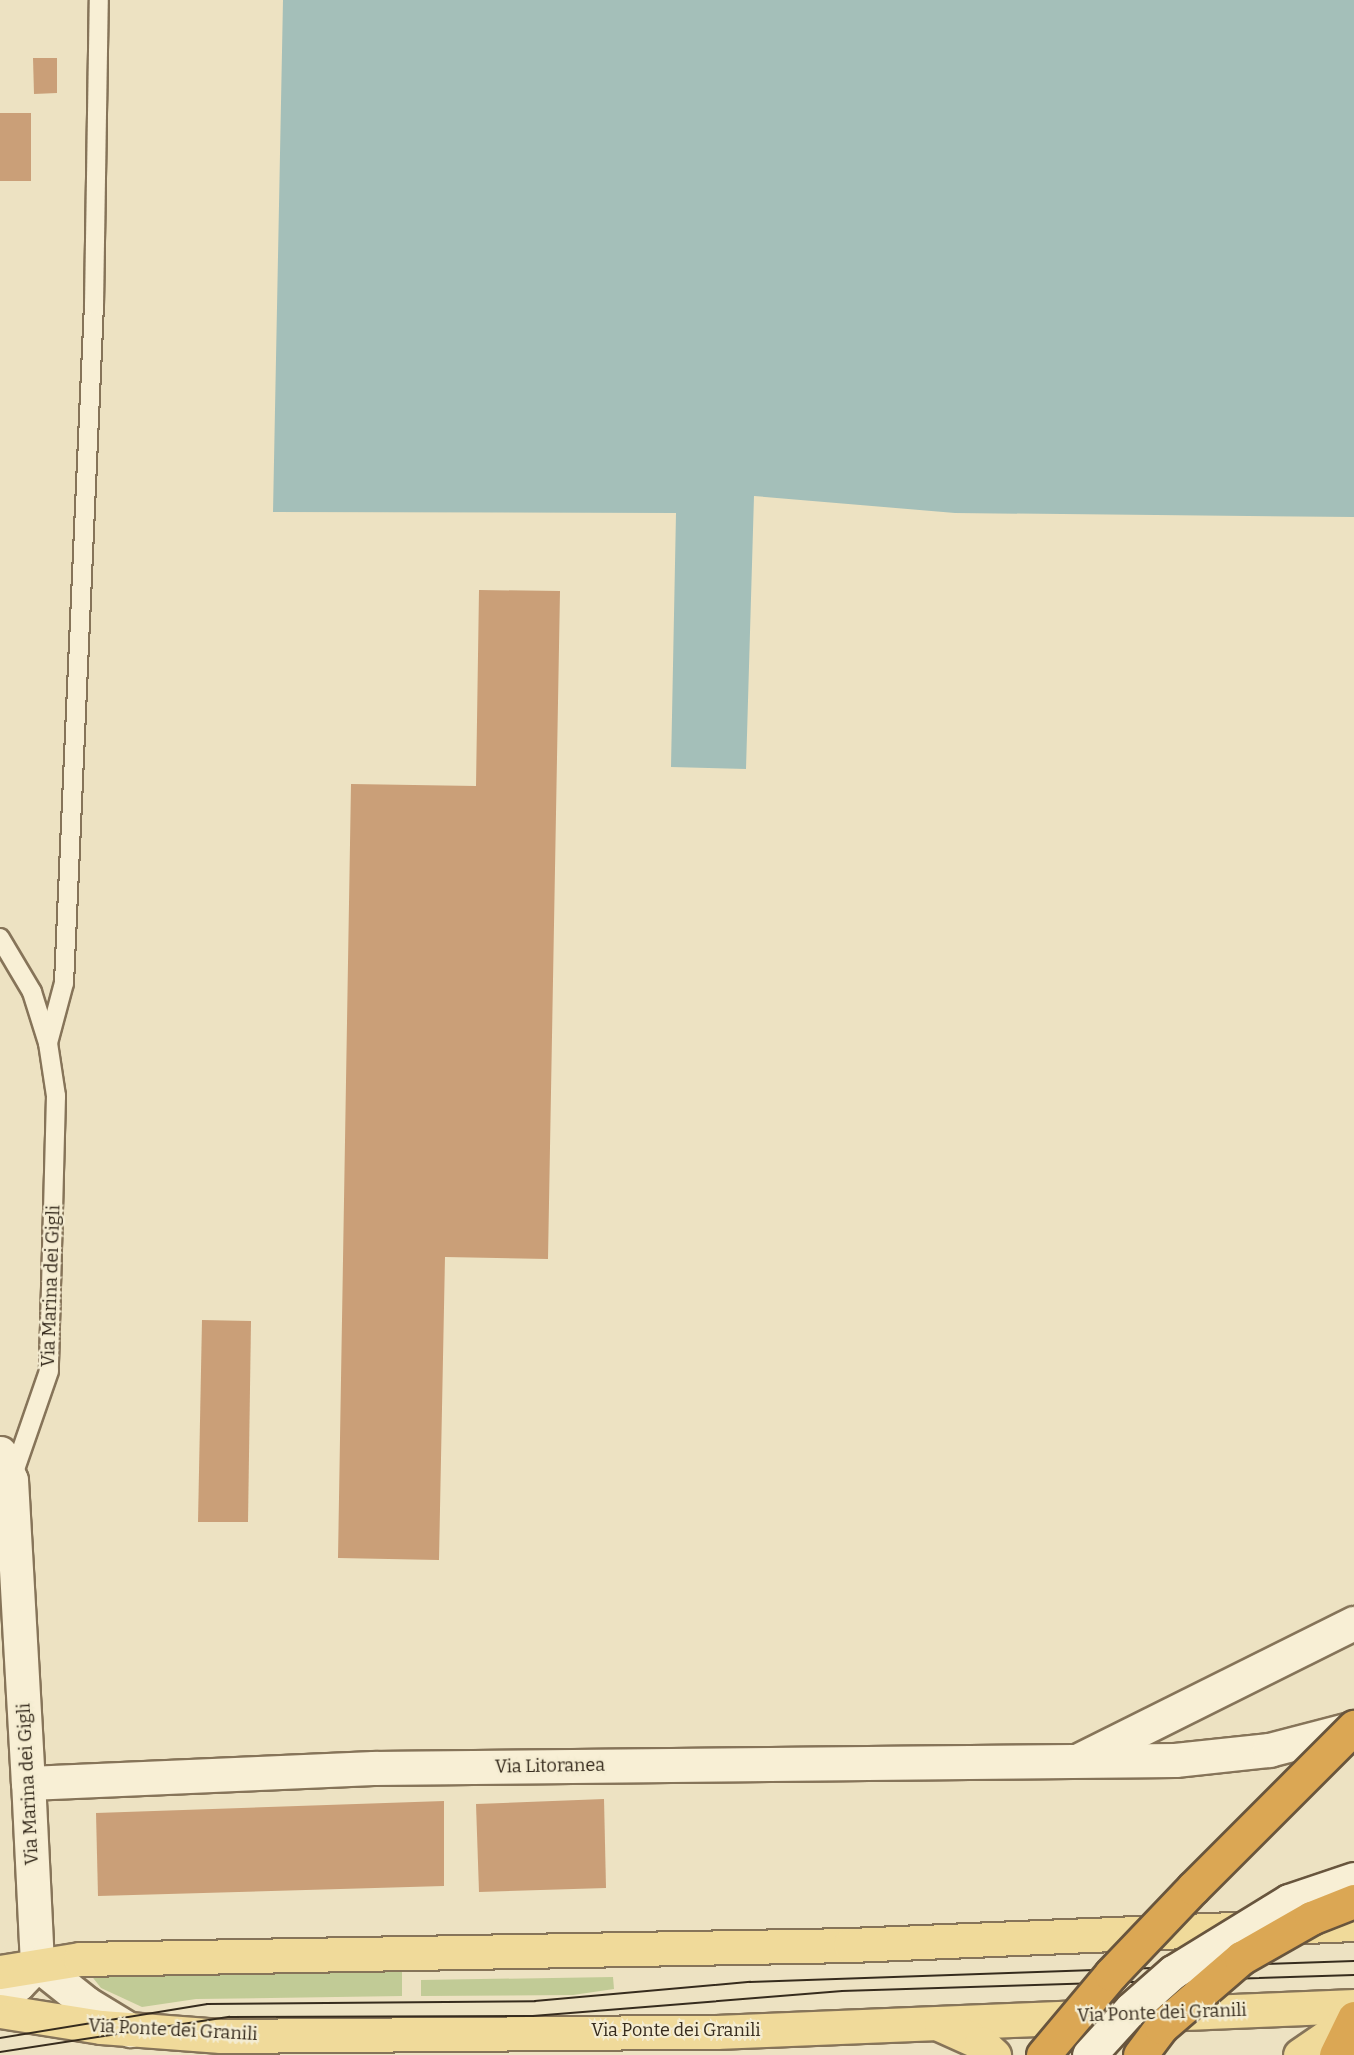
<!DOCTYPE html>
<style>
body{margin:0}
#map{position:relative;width:1354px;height:2055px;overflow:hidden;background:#ede2c2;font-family:Bitter,serif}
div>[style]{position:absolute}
.green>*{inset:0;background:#c1cb96}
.water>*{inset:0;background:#a4bfb9}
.building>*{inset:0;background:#ca9f78}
.roads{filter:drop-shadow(2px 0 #867459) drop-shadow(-2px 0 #867459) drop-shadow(0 2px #867459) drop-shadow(0 -2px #867459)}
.lane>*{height:18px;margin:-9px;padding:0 9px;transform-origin:9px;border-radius:9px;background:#f8efd5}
.street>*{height:33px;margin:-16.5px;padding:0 16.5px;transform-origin:16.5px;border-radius:16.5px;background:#f8efd5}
.secondary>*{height:33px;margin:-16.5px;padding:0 16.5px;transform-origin:16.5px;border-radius:16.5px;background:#f8efd5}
.primary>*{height:33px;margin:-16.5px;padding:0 16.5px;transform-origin:16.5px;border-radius:16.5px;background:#f0da9a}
.highway>*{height:33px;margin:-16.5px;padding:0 16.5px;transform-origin:16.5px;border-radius:16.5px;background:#dba754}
.tram>*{height:1.5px;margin:-0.75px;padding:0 0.75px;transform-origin:0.75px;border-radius:0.75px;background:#362b1d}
.bridges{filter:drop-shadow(2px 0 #68553d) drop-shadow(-2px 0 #68553d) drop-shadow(0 2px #68553d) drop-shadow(0 -2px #68553d)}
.secondary-bridge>*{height:33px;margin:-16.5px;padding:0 16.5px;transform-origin:16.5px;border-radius:16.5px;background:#f8efd5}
.highway-bridge>*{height:33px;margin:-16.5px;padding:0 16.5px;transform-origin:16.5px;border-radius:16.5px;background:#dba754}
span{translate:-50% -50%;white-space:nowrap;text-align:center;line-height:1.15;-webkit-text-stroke:4.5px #f4ecd1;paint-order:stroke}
.street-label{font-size:18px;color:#362b1d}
</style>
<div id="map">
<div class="green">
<i style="clip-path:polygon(402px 1969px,402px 1996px,196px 1999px,142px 2007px,101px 1988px,90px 1974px)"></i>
<i style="clip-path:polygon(613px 1977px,614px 1989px,573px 1995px,421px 1996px,421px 1980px)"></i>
</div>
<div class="water">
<i style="clip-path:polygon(283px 0,1354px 0,1354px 517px,955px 513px,754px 496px,746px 769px,671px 767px,676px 513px,273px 512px)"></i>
</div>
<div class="building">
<i style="clip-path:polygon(33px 58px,57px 58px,57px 93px,34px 94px)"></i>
<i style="clip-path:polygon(0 113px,31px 113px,31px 181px,0 181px)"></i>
<i style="clip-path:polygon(479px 590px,560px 591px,548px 1259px,445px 1257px,439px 1560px,338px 1558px,351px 784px,476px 786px)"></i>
<i style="clip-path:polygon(202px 1320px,251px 1321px,248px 1522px,198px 1522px)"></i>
<i style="clip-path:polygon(604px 1799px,606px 1888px,479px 1892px,476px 1804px)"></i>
<i style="clip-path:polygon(444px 1801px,444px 1886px,98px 1896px,96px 1813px)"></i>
</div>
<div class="roads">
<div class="lane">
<i style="left:0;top:938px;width:63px;rotate:59.3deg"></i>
<i style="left:32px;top:992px;width:53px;rotate:72.6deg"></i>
<i style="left:48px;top:1043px;width:54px;rotate:81.4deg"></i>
<i style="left:56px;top:1096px;width:275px;rotate:91.5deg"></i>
<i style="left:49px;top:1371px;width:113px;rotate:109.1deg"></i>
<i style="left:48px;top:1043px;width:62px;rotate:-75.1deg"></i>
<i style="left:64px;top:983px;width:679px;rotate:-87.47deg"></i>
<i style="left:94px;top:305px;width:305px;rotate:-89.1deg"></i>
</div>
<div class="street">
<i style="left:0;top:1453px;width:29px;rotate:68deg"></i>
<i style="left:11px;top:1480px;width:303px;rotate:86.8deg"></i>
</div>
<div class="secondary">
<i style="left:1081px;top:1759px;width:305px;rotate:-26.5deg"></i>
<i style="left:37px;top:1964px;width:181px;rotate:-92.8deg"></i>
<i style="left:28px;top:1783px;width:346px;rotate:-2.5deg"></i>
<i style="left:374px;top:1768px;width:801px;rotate:-0.57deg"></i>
<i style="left:1175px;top:1760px;width:95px;rotate:-6.1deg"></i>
<i style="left:1269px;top:1750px;width:88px;rotate:-14.5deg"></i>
<i style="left:37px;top:1964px;width:63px;rotate:38.5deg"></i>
<i style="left:86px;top:2003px;width:52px;rotate:31.5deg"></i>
<i style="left:0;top:1991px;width:19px;rotate:-21deg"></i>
<i style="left:18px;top:1984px;width:28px;rotate:-46deg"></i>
</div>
<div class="primary">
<i style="left:0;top:1972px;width:81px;rotate:-9.2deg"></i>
<i style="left:80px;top:1959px;width:770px;rotate:-1.04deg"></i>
<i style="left:850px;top:1945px;width:504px;rotate:-2.39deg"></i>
<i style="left:0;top:2011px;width:102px;rotate:9deg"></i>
<i style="left:101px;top:2027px;width:120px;rotate:4.3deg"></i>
<i style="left:221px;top:2036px;width:495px;rotate:-0.5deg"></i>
<i style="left:716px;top:2032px;width:639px;rotate:-2.33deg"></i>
<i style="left:941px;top:2025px;width:44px;rotate:24.2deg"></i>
<i style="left:981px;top:2043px;width:18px;rotate:43deg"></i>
<i style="left:1300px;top:2055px;width:65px;rotate:-34.4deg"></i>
</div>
<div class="highway">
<i style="left:1336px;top:2055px;width:41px;rotate:-64.1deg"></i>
</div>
</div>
<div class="tram">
<i style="left:0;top:2038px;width:210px;rotate:-9.3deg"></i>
<i style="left:207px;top:2004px;width:328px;rotate:-0.5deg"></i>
<i style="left:535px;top:2001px;width:216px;rotate:-5.1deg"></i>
<i style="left:750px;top:1982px;width:604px;rotate:-1.99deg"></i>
<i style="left:0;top:2052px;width:232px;rotate:-8.7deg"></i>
<i style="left:229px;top:2017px;width:304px;rotate:-0.2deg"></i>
<i style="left:533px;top:2016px;width:310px;rotate:-4.6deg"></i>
<i style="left:842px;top:1991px;width:512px;rotate:-1.79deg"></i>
</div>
<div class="bridges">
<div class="secondary-bridge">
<i style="left:1089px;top:2055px;width:62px;rotate:-47.6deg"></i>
<i style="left:1131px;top:2009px;width:56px;rotate:-41.4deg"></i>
<i style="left:1173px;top:1972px;width:136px;rotate:-31.5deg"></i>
<i style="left:1289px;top:1901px;width:69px;rotate:-18.7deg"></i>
</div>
<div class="highway-bridge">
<i style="left:1043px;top:2055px;width:106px;rotate:-50deg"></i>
<i style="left:1111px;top:1974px;width:119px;rotate:-46.4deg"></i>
<i style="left:1193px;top:1888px;width:228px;rotate:-45deg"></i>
<i style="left:1140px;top:2055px;width:35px;rotate:-53deg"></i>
<i style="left:1161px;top:2027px;width:106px;rotate:-40.8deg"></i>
<i style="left:1241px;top:1958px;width:81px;rotate:-29.7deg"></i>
<i style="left:1311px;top:1918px;width:46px;rotate:-21.6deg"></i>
</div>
</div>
<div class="street-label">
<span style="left:51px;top:1286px;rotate:-88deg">Via Marina dei Gigli</span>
<span style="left:550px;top:1766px;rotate:-1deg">Via Litoranea</span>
<span style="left:28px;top:1784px;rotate:-93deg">Via Marina dei Gigli</span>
<span style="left:1162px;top:2013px;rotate:-2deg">Via Ponte dei Granili</span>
<span style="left:173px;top:2030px;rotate:3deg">Via Ponte dei Granili</span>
<span style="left:676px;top:2030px">Via Ponte dei Granili</span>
</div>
</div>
